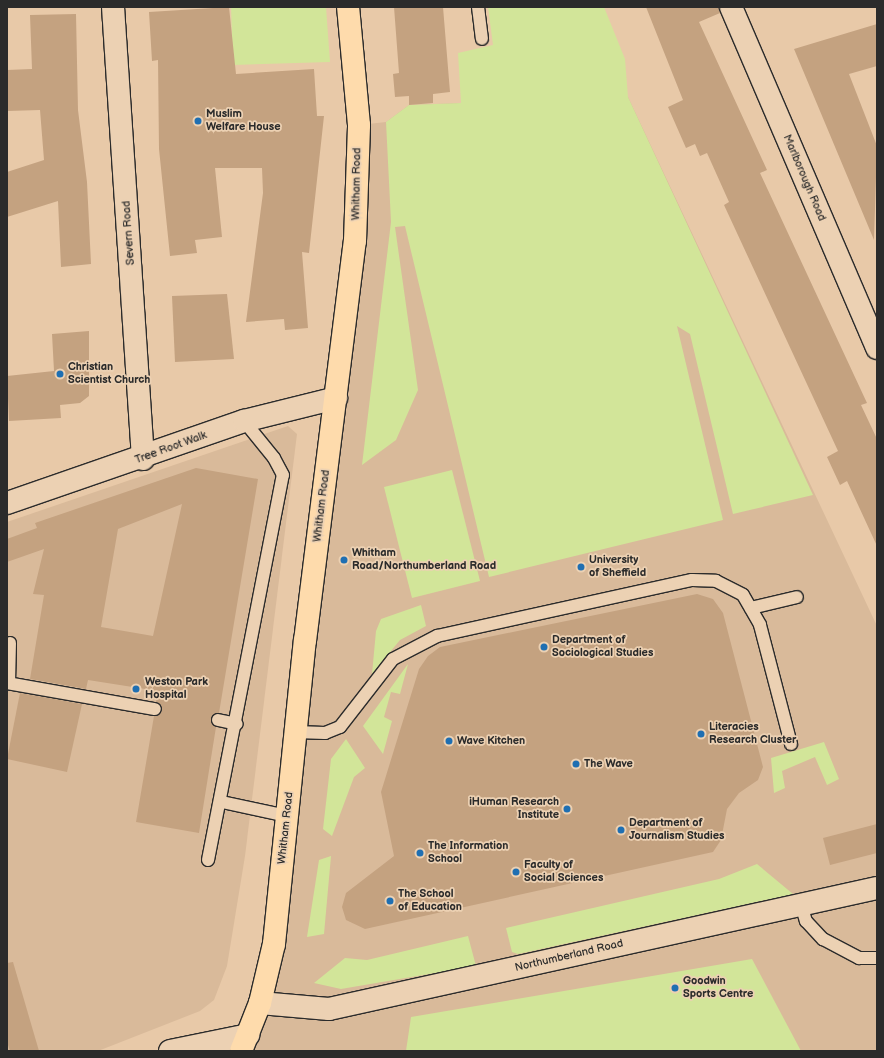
<!DOCTYPE html>
<style>
body{margin:0}
#map{position:relative;width:884px;height:1058px;overflow:hidden;background:#e8c9a8;font-family:"Balsamiq Sans",sans-serif}
div>[style]{position:absolute}
.built>*{inset:0;background:#d9ba9a}
.green>*{inset:0;background:#d2e599}
.building>*{inset:0;background:#c4a280}
.roads{filter:drop-shadow(1px 0 #2b2b2b) drop-shadow(-1px 0 #2b2b2b) drop-shadow(0 1px #2b2b2b) drop-shadow(0 -1px #2b2b2b)}
.lane>*{height:12px;margin:-6px;padding:0 6px;transform-origin:6px;border-radius:6px;background:#ecd1b3}
.street>*{height:22px;margin:-11px;padding:0 11px;transform-origin:11px;border-radius:11px;background:#ecd1b3}
.primary>*{height:22px;margin:-11px;padding:0 11px;transform-origin:11px;border-radius:11px;background:#fedbac}
.dots>*{width:11px;height:11px;translate:-50% -50%;box-sizing:border-box;border:2px solid #ecd1b3;border-radius:50%}
span{translate:-50% -50%;white-space:nowrap;text-align:center;line-height:1.15;-webkit-text-stroke:3.5px #ecd1b3;paint-order:stroke}
.poi-label{font-size:11px;color:#2b2b2b;font-weight:700}
.left{translate:0 -50%;text-align:left}
.right{translate:-100% -50%;text-align:right}
.street-label{font-size:11px;color:#2b2b2b}
.frame{position:absolute;inset:0;border:8px solid #2b2b2b;pointer-events:none}
</style>
<div id="map">
<div class="built">
<i style="clip-path:polygon(628px 97px,877px 626px,877px 1051px,241px 1051px,260px 1003px,359px 125px,386px 122px,409px 105px)"></i>
<i style="clip-path:polygon(288px 426px,297px 434px,245px 856px,227px 966px,214px 1000px,200px 1011px,98px 1051px,7px 1051px,7px 522px)"></i>
</div>
<div class="green">
<i style="clip-path:polygon(231px 7px,326px 7px,330px 62px,233px 65px)"></i>
<i style="clip-path:polygon(488px 7px,604px 7px,625px 59px,628px 97px,813px 495px,733px 514px,690px 334px,677px 326px,723px 520px,489px 577px,405px 226px,395px 227px,418px 390px,396px 440px,362px 465px,391px 222px,386px 122px,409px 105px,461px 103px,458px 53px,493px 45px)"></i>
<i style="clip-path:polygon(452px 470px,480px 581px,412px 598px,384px 487px)"></i>
<i style="clip-path:polygon(421px 605px,426px 626px,400px 640px,372px 674px,376px 631px,381px 619px)"></i>
<i style="clip-path:polygon(408px 664px,400px 694px,391px 692px,384px 717px,392px 721px,383px 754px,363px 726px)"></i>
<i style="clip-path:polygon(346px 739px,365px 768px,354px 777px,332px 836px,323px 829px,331px 759px)"></i>
<i style="clip-path:polygon(824px 742px,839px 779px,827px 785px,815px 757px,782px 771px,785px 788px,774px 793px,771px 758px)"></i>
<i style="clip-path:polygon(331px 856px,324px 934px,307px 937px,319px 860px)"></i>
<i style="clip-path:polygon(757px 864px,793px 894px,518px 954px,512px 952px,506px 928px,719px 879px)"></i>
<i style="clip-path:polygon(468px 936px,476px 966px,341px 989px,314px 983px,345px 958px,367px 960px)"></i>
<i style="clip-path:polygon(752px 959px,801px 1051px,406px 1051px,411px 1017px)"></i>
</div>
<div class="building">
<i style="clip-path:polygon(229px 7px,236px 74px,314px 69px,317px 116px,324px 116px,309px 253px,302px 252px,308px 328px,285px 330px,284px 319px,246px 322px,263px 193px,262px 168px,215px 168px,222px 237px,195px 240px,197px 253px,170px 256px,159px 149px,158px 60px,152px 61px,149px 12px)"></i>
<i style="clip-path:polygon(394px 7px,443px 7px,450px 92px,433px 94px,433px 103px,409px 105px,409px 96px,395px 97px,393px 74px,399px 73px)"></i>
<i style="clip-path:polygon(646px 7px,719px 7px,720px 13px,699px 22px,767px 170px,760px 173px,867px 403px,861px 405px,877px 439px,877px 546px,847px 481px,840px 485px,827px 457px,838px 451px,724px 205px,729px 202px,707px 153px,700px 156px,695px 144px,686px 148px,668px 107px,683px 100px)"></i>
<i style="clip-path:polygon(76px 14px,78px 110px,87px 182px,91px 264px,61px 267px,58px 201px,7px 217px,7px 172px,44px 160px,40px 110px,7px 111px,7px 70px,32px 69px,30px 15px)"></i>
<i style="clip-path:polygon(877px 24px,877px 66px,849px 74px,877px 146px,874px 240px,794px 49px)"></i>
<i style="clip-path:polygon(227px 294px,234px 359px,175px 362px,172px 296px)"></i>
<i style="clip-path:polygon(89px 331px,89px 396px,80px 403px,60px 405px,61px 418px,9px 421px,7px 376px,54px 371px,52px 334px)"></i>
<i style="clip-path:polygon(evenodd,196px 468px,258px 479px,219px 713px,211px 719px,216px 727px,199px 833px,136px 822px,154px 716px,162px 710px,156px 702px,158px 691px,88px 680px,86px 689px,30px 679px,44px 595px,33px 594px,44px 549px,7px 562px,7px 539px,37px 528px,35px 523px,196px 468px,182px 504px,153px 636px,101px 627px,118px 529px,182px 504px)"></i>
<i style="clip-path:polygon(697px 594px,713px 599px,723px 613px,763px 767px,758px 780px,739px 793px,727px 809px,721px 840px,713px 852px,365px 929px,346px 920px,342px 907px,346px 893px,394px 856px,381px 792px,419px 669px,428px 656px,440px 647px)"></i>
<i style="clip-path:polygon(20px 693px,82px 704px,67px 772px,7px 759px)"></i>
<i style="clip-path:polygon(877px 824px,877px 853px,830px 865px,823px 838px)"></i>
<i style="clip-path:polygon(13px 962px,39px 1051px,10px 1051px,7px 1042px,7px 963px)"></i>
</div>
<div class="roads">
<div class="lane">
<i style="left:478px;top:7px;width:32px;rotate:83deg"></i>
<i style="left:751px;top:608px;width:47px;rotate:-13.4deg"></i>
<i style="left:7px;top:683px;width:150px;rotate:10deg"></i>
<i style="left:9px;top:683px;width:40px;rotate:-88.6deg"></i>
<i style="left:218px;top:720px;width:19px;rotate:12deg"></i>
<i style="left:295px;top:732px;width:30px;rotate:2deg"></i>
<i style="left:325px;top:733px;width:16px;rotate:-22deg"></i>
<i style="left:340px;top:727px;width:86px;rotate:-52.1deg"></i>
<i style="left:393px;top:659px;width:50px;rotate:-27.6deg"></i>
<i style="left:437px;top:636px;width:261px;rotate:-12.4deg"></i>
<i style="left:692px;top:580px;width:24px;rotate:2deg"></i>
<i style="left:716px;top:581px;width:30px;rotate:27deg"></i>
<i style="left:743px;top:595px;width:34px;rotate:60deg"></i>
<i style="left:760px;top:625px;width:123px;rotate:75.4deg"></i>
<i style="left:222px;top:802px;width:66px;rotate:12.2deg"></i>
<i style="left:208px;top:860px;width:392px;rotate:-79deg"></i>
<i style="left:283px;top:475px;width:19px;rotate:-118deg"></i>
<i style="left:274px;top:458px;width:48px;rotate:-129deg"></i>
<i style="left:801px;top:904px;width:18px;rotate:74deg"></i>
<i style="left:806px;top:921px;width:25px;rotate:47deg"></i>
<i style="left:823px;top:939px;width:41px;rotate:27.8deg"></i>
<i style="left:859px;top:958px;width:18px"></i>
</div>
<div class="street">
<i style="left:113px;top:7px;width:453px;rotate:86.2deg"></i>
<i style="left:731px;top:7px;width:371px;rotate:66.8deg"></i>
<i style="left:7px;top:503px;width:251px;rotate:-19.1deg"></i>
<i style="left:244px;top:421px;width:95px;rotate:-14deg"></i>
<i style="left:260px;top:1003px;width:69px;rotate:5deg"></i>
<i style="left:329px;top:1009px;width:561px;rotate:-12.45deg"></i>
<i style="left:170px;top:1051px;width:80px;rotate:-11.6deg"></i>
</div>
<div class="primary">
<i style="left:241px;top:1051px;width:52px;rotate:-68.4deg"></i>
<i style="left:260px;top:1003px;width:61px;rotate:-76.7deg"></i>
<i style="left:274px;top:944px;width:305px;rotate:-84.2deg"></i>
<i style="left:305px;top:641px;width:403px;rotate:-82.9deg"></i>
<i style="left:355px;top:241px;width:116px;rotate:-88deg"></i>
<i style="left:359px;top:125px;width:119px;rotate:-95.3deg"></i>
</div>
</div>
<div class="dots">
<i style="left:198px;top:121px;background:#1f6fb2"></i>
<i style="left:60px;top:374px;background:#1f6fb2"></i>
<i style="left:344px;top:560px;background:#1f6fb2"></i>
<i style="left:581px;top:567px;background:#1f6fb2"></i>
<i style="left:544px;top:647px;background:#1f6fb2"></i>
<i style="left:136px;top:689px;background:#1f6fb2"></i>
<i style="left:701px;top:734px;background:#1f6fb2"></i>
<i style="left:449px;top:741px;background:#1f6fb2"></i>
<i style="left:576px;top:764px;background:#1f6fb2"></i>
<i style="left:567px;top:809px;background:#1f6fb2"></i>
<i style="left:621px;top:830px;background:#1f6fb2"></i>
<i style="left:420px;top:853px;background:#1f6fb2"></i>
<i style="left:516px;top:872px;background:#1f6fb2"></i>
<i style="left:390px;top:901px;background:#1f6fb2"></i>
<i style="left:675px;top:988px;background:#1f6fb2"></i>
</div>
<div class="poi-label">
<span class="left" style="left:206px;top:121px">Muslim<br>Welfare House</span>
<span class="left" style="left:68px;top:374px">Christian<br>Scientist Church</span>
<span class="left" style="left:352px;top:560px">Whitham<br>Road/Northumberland Road</span>
<span class="left" style="left:589px;top:567px">University<br>of Sheffield</span>
<span class="left" style="left:552px;top:647px">Department of<br>Sociological Studies</span>
<span class="left" style="left:145px;top:689px">Weston Park<br>Hospital</span>
<span class="left" style="left:709px;top:734px">Literacies<br>Research Cluster</span>
<span class="left" style="left:457px;top:741px">Wave Kitchen</span>
<span class="left" style="left:584px;top:764px">The Wave</span>
<span class="right" style="left:559px;top:809px">iHuman Research<br>Institute</span>
<span class="left" style="left:629px;top:830px">Department of<br>Journalism Studies</span>
<span class="left" style="left:428px;top:853px">The Information<br>School</span>
<span class="left" style="left:524px;top:872px">Faculty of<br>Social Sciences</span>
<span class="left" style="left:398px;top:901px">The School<br>of Education</span>
<span class="left" style="left:683px;top:988px">Goodwin<br>Sports Centre</span>
</div>
<div class="street-label">
<span style="left:804px;top:178px;rotate:67deg">Marlborough Road</span>
<span style="left:357px;top:184px;rotate:-89deg">Whitham Road</span>
<span style="left:129px;top:233px;rotate:-94deg">Severn Road</span>
<span style="left:171px;top:448px;rotate:-20deg">Tree Root Walk</span>
<span style="left:322px;top:506px;rotate:-83deg">Whitham Road</span>
<span style="left:286px;top:828px;rotate:-84deg">Whitham Road</span>
<span style="left:569px;top:956px;rotate:-13deg">Northumberland Road</span>
</div>
<div class="frame"></div>
</div>
